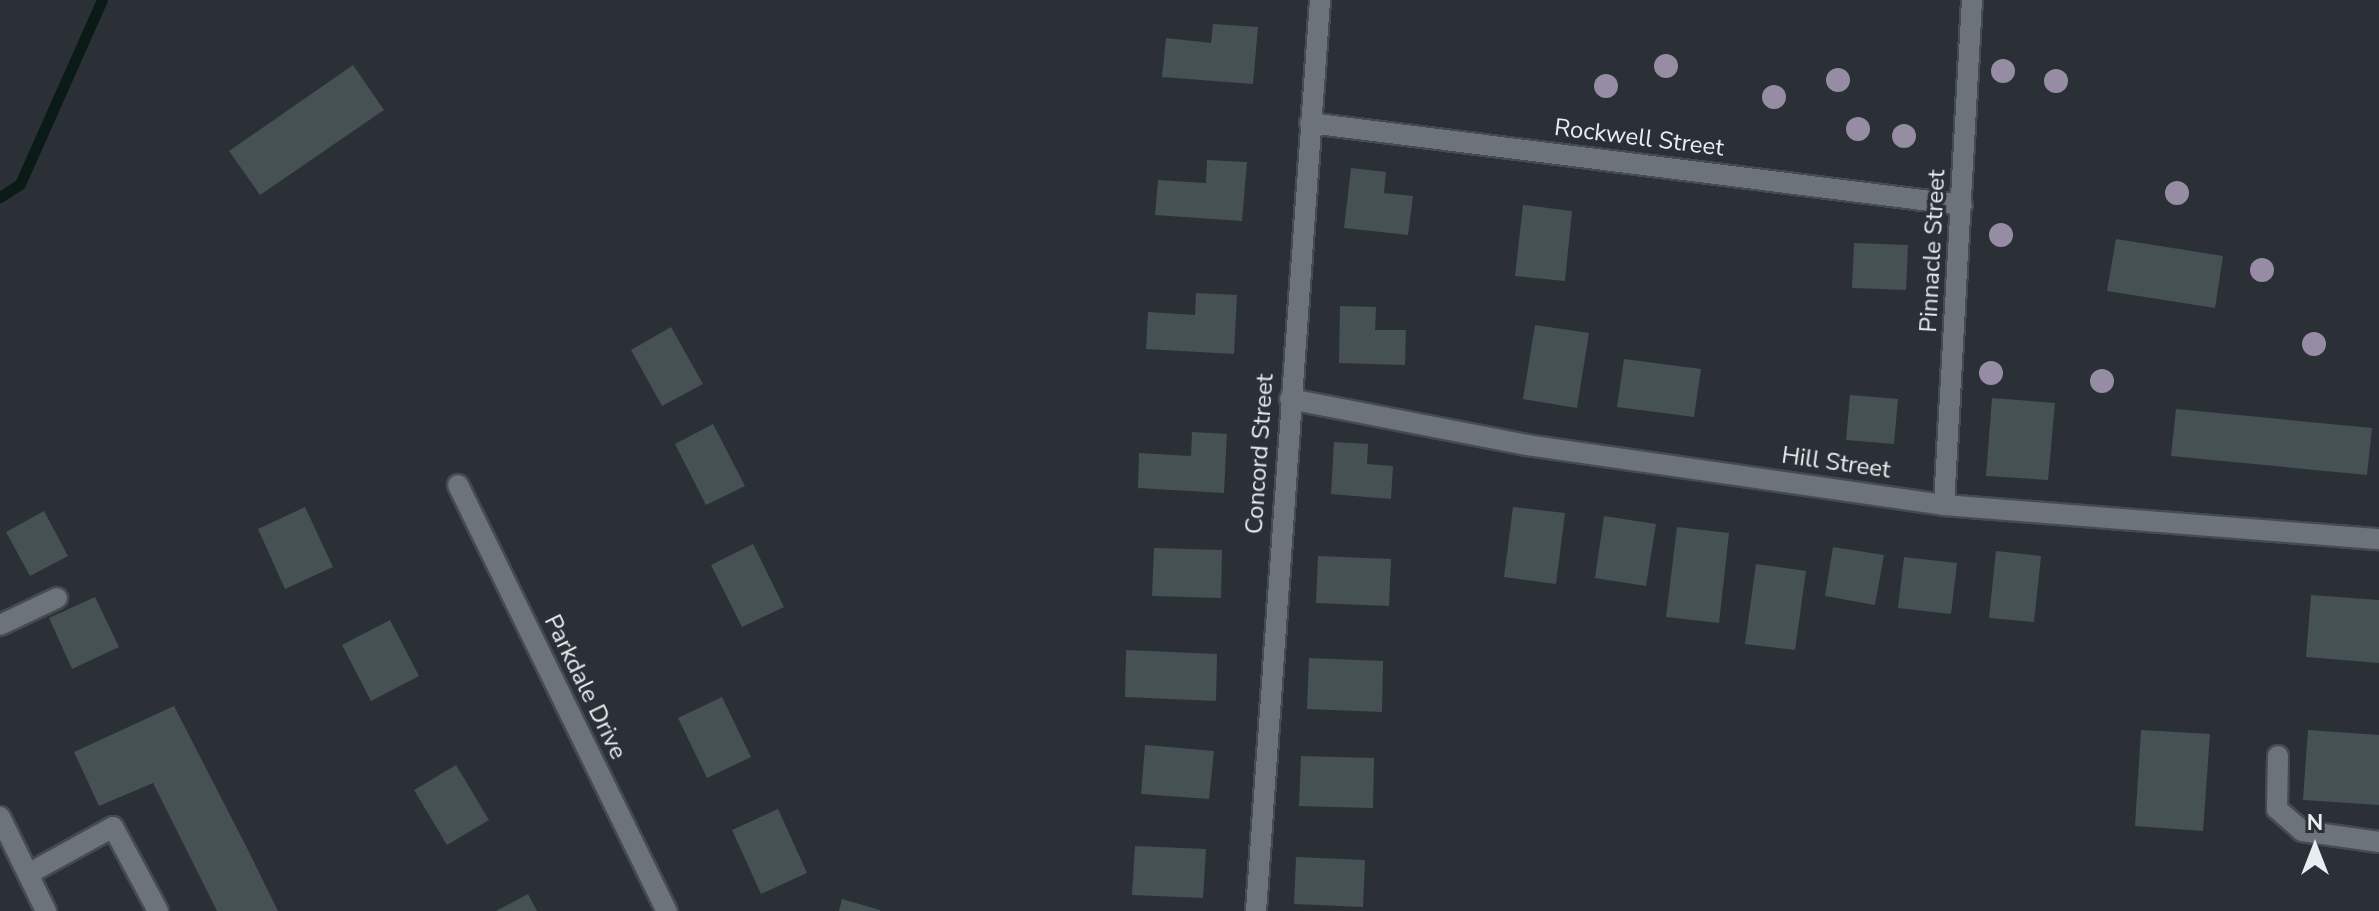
<!DOCTYPE html>
<style>
body{margin:0}
#map{position:relative;width:2379px;height:911px;overflow:hidden;background:#2a3036;font-family:"Nunito Sans",sans-serif}
div>[style]{position:absolute}
.stream>*{height:11px;margin:-5.5px;padding:0 5.5px;transform-origin:5.5px;border-radius:5.5px;background:#0a1a16}
.building>*{inset:0;background:#465154}
.roads{filter:drop-shadow(2px 0 #454b51) drop-shadow(-2px 0 #454b51) drop-shadow(0 2px #454b51) drop-shadow(0 -2px #454b51)}
.minor>*{height:20px;margin:-10px;padding:0 10px;transform-origin:10px;border-radius:10px;background:#6c737a}
.trees>*{width:24px;height:24px;margin:-12px;border-radius:50%;background:#968ca4}
span{translate:-50% -50%;white-space:nowrap;text-align:center;line-height:1.15;-webkit-text-stroke:7px #2a3036;paint-order:stroke}
.street-label{font-size:24px;color:#e8edf1}
.north{position:absolute;left:2275px;top:807px;width:80px;height:80px;-webkit-text-stroke:6px #2a3036;paint-order:stroke;rotate:0deg;font-size:22px;font-weight:700;line-height:32px;text-align:center;color:#e8edf1}
.north::after{content:'';display:block;margin:auto;width:28px;height:36px;background:#e8edf1;clip-path:polygon(50% 0,100% 100%,50% 72%,0 100%)}
</style>
<div id="map">
<div class="stream">
<i style="left:0;top:197px;width:24px;rotate:-33deg"></i>
<i style="left:20px;top:184px;width:201px;rotate:-66deg"></i>
</div>
<div class="building">
<i style="clip-path:polygon(1213px 24px,1258px 27px,1253px 84px,1162px 77px,1166px 38px,1211px 43px)"></i>
<i style="clip-path:polygon(353px 65px,384px 110px,260px 195px,229px 151px)"></i>
<i style="clip-path:polygon(1207px 160px,1247px 162px,1242px 221px,1155px 215px,1158px 180px,1206px 183px)"></i>
<i style="clip-path:polygon(1351px 168px,1386px 172px,1384px 193px,1413px 196px,1408px 235px,1344px 228px)"></i>
<i style="clip-path:polygon(1523px 205px,1572px 211px,1565px 281px,1515px 276px)"></i>
<i style="clip-path:polygon(2116px 239px,2223px 256px,2215px 308px,2107px 291px)"></i>
<i style="clip-path:polygon(1854px 243px,1908px 245px,1906px 290px,1852px 288px)"></i>
<i style="clip-path:polygon(1196px 293px,1237px 295px,1234px 354px,1146px 349px,1148px 312px,1195px 315px)"></i>
<i style="clip-path:polygon(1340px 306px,1376px 307px,1375px 330px,1406px 330px,1405px 365px,1339px 363px)"></i>
<i style="clip-path:polygon(1535px 325px,1589px 333px,1577px 408px,1523px 399px)"></i>
<i style="clip-path:polygon(671px 327px,703px 384px,662px 406px,631px 350px)"></i>
<i style="clip-path:polygon(1624px 359px,1701px 369px,1694px 417px,1617px 407px)"></i>
<i style="clip-path:polygon(1850px 395px,1898px 399px,1894px 444px,1846px 440px)"></i>
<i style="clip-path:polygon(1992px 398px,2055px 403px,2048px 480px,1986px 476px)"></i>
<i style="clip-path:polygon(2176px 409px,2372px 428px,2367px 475px,2171px 456px)"></i>
<i style="clip-path:polygon(713px 424px,745px 486px,706px 505px,675px 444px)"></i>
<i style="clip-path:polygon(1192px 432px,1227px 434px,1224px 493px,1138px 488px,1139px 453px,1191px 456px)"></i>
<i style="clip-path:polygon(1334px 442px,1368px 444px,1367px 464px,1393px 466px,1391px 499px,1331px 494px)"></i>
<i style="clip-path:polygon(305px 507px,333px 567px,285px 589px,258px 529px)"></i>
<i style="clip-path:polygon(1513px 507px,1565px 513px,1556px 584px,1504px 577px)"></i>
<i style="clip-path:polygon(44px 511px,68px 556px,30px 576px,6px 532px)"></i>
<i style="clip-path:polygon(1604px 516px,1656px 524px,1646px 586px,1595px 578px)"></i>
<i style="clip-path:polygon(1677px 527px,1729px 533px,1719px 623px,1666px 617px)"></i>
<i style="clip-path:polygon(753px 544px,784px 607px,742px 627px,711px 565px)"></i>
<i style="clip-path:polygon(1833px 547px,1884px 555px,1875px 605px,1825px 596px)"></i>
<i style="clip-path:polygon(1154px 548px,1222px 550px,1221px 598px,1152px 596px)"></i>
<i style="clip-path:polygon(1996px 551px,2041px 556px,2034px 622px,1989px 618px)"></i>
<i style="clip-path:polygon(1318px 556px,1391px 559px,1389px 606px,1316px 603px)"></i>
<i style="clip-path:polygon(1904px 557px,1957px 563px,1951px 614px,1898px 608px)"></i>
<i style="clip-path:polygon(1756px 564px,1806px 571px,1795px 650px,1745px 644px)"></i>
<i style="clip-path:polygon(2311px 595px,2379px 600px,2379px 663px,2306px 657px)"></i>
<i style="clip-path:polygon(95px 597px,119px 647px,72px 669px,49px 618px)"></i>
<i style="clip-path:polygon(390px 620px,419px 676px,371px 701px,342px 645px)"></i>
<i style="clip-path:polygon(1126px 650px,1217px 654px,1216px 701px,1125px 697px)"></i>
<i style="clip-path:polygon(1309px 658px,1383px 661px,1382px 712px,1307px 709px)"></i>
<i style="clip-path:polygon(722px 697px,751px 757px,707px 778px,678px 718px)"></i>
<i style="clip-path:polygon(174px 706px,248px 850px,278px 911px,217px 911px,153px 783px,99px 806px,74px 752px)"></i>
<i style="clip-path:polygon(2141px 730px,2210px 734px,2203px 831px,2135px 826px)"></i>
<i style="clip-path:polygon(2308px 730px,2379px 735px,2379px 805px,2303px 800px)"></i>
<i style="clip-path:polygon(1145px 745px,1214px 751px,1209px 799px,1141px 794px)"></i>
<i style="clip-path:polygon(1301px 756px,1374px 758px,1373px 808px,1299px 806px)"></i>
<i style="clip-path:polygon(456px 765px,489px 820px,447px 845px,414px 790px)"></i>
<i style="clip-path:polygon(778px 809px,807px 873px,761px 894px,732px 830px)"></i>
<i style="clip-path:polygon(1135px 846px,1206px 849px,1203px 898px,1132px 895px)"></i>
<i style="clip-path:polygon(1296px 857px,1365px 860px,1363px 907px,1294px 904px)"></i>
<i style="clip-path:polygon(528px 894px,537px 911px,496px 911px)"></i>
<i style="clip-path:polygon(842px 899px,880px 910px,880px 911px,839px 911px)"></i>
</div>
<div class="roads">
<div class="minor">
<i style="left:1310px;top:123px;width:657px;rotate:7.17deg"></i>
<i style="left:1290px;top:399px;width:241px;rotate:11deg"></i>
<i style="left:1527px;top:445px;width:421px;rotate:8.2deg"></i>
<i style="left:1944px;top:505px;width:436px;rotate:4.5deg"></i>
<i style="left:458px;top:485px;width:475px;rotate:63.9deg"></i>
<i style="left:1944px;top:505px;width:506px;rotate:-86.83deg"></i>
<i style="left:0;top:625px;width:63px;rotate:-25.3deg"></i>
<i style="left:2278px;top:756px;width:53px;rotate:91.1deg"></i>
<i style="left:2277px;top:809px;width:33px;rotate:41deg"></i>
<i style="left:2302px;top:831px;width:78px;rotate:8.1deg"></i>
<i style="left:0;top:817px;width:105px;rotate:63.9deg"></i>
<i style="left:28px;top:874px;width:97px;rotate:-28.9deg"></i>
<i style="left:113px;top:827px;width:95px;rotate:61.8deg"></i>
<i style="left:1256px;top:911px;width:913px;rotate:-85.98deg"></i>
</div>
</div>
<div class="trees">
<i style="left:1666px;top:66px"></i>
<i style="left:2003px;top:71px"></i>
<i style="left:1838px;top:80px"></i>
<i style="left:2056px;top:81px"></i>
<i style="left:1606px;top:86px"></i>
<i style="left:1774px;top:97px"></i>
<i style="left:1858px;top:129px"></i>
<i style="left:1904px;top:136px"></i>
<i style="left:2177px;top:193px"></i>
<i style="left:2001px;top:235px"></i>
<i style="left:2262px;top:270px"></i>
<i style="left:2314px;top:344px"></i>
<i style="left:1991px;top:373px"></i>
<i style="left:2102px;top:381px"></i>
</div>
<div class="street-label">
<span style="left:1639px;top:138px;rotate:7deg">Rockwell Street</span>
<span style="left:1933px;top:251px;rotate:-87deg">Pinnacle Street</span>
<span style="left:1260px;top:454px;rotate:-86deg">Concord Street</span>
<span style="left:1836px;top:463px;rotate:8deg">Hill Street</span>
<span style="left:585px;top:687px;rotate:64deg">Parkdale Drive</span>
</div>
<div class="north">N</div>
</div>
